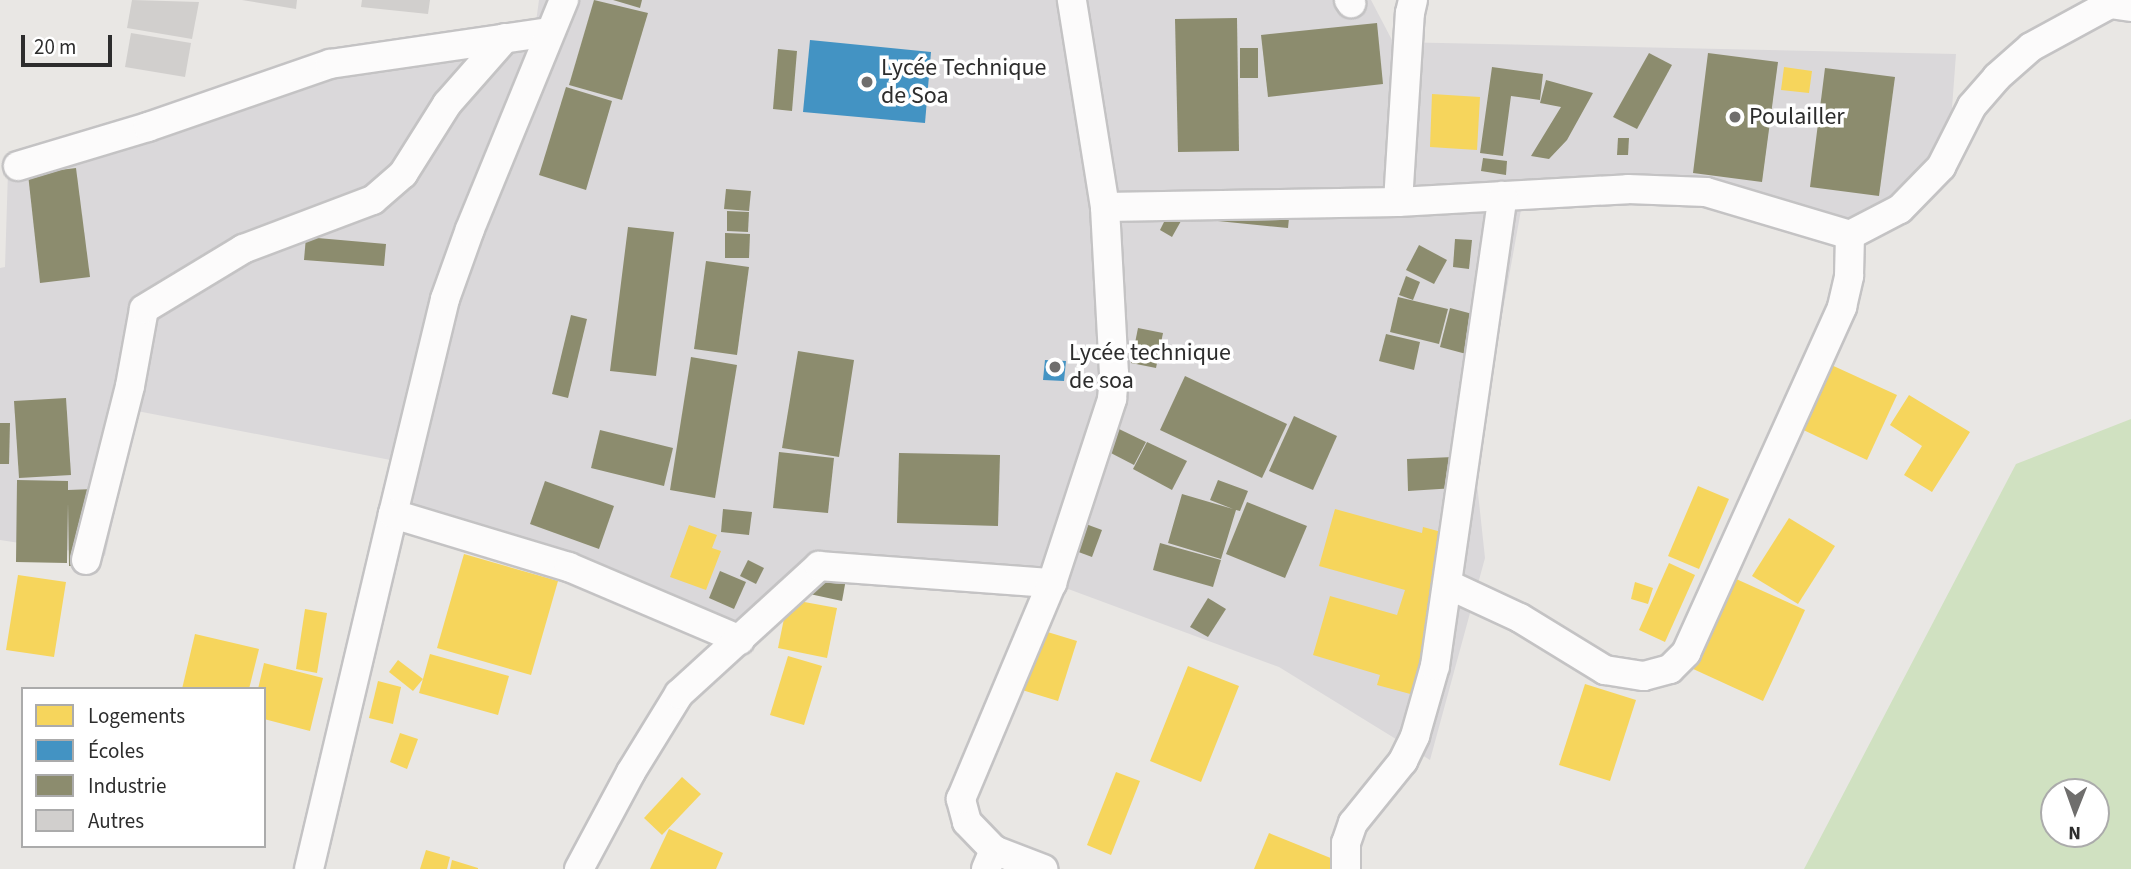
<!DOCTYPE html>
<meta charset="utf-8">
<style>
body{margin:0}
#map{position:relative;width:2131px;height:869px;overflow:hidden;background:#e9e7e4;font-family:"Source Sans 3",sans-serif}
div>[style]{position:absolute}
.industrial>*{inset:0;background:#dad8da}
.green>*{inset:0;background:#d0e1c1}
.homes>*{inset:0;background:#f6d55c}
.schools>*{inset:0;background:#4393c3}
.industry>*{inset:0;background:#8c8c6e}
.building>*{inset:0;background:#d1cfcd}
.roads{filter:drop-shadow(2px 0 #c4c3c4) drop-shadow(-2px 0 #c4c3c4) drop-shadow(0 2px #c4c3c4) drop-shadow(0 -2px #c4c3c4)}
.street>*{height:28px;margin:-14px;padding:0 14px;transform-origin:14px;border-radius:14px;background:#fcfbfb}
.dots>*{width:19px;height:19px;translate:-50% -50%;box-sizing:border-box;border:4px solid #fff;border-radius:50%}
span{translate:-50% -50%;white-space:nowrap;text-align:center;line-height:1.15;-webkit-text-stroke:7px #fff;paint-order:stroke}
.poi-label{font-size:24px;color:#2d2d2d}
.left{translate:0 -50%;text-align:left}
.legend{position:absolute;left:21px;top:687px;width:245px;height:161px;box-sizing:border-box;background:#fff;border:2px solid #ababab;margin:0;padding:9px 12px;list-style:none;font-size:21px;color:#2d2d2d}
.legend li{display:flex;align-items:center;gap:14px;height:35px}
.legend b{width:35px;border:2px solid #ababab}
.north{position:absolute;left:2040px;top:778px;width:70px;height:70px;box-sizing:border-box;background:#fff;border:2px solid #ababab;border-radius:50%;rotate:181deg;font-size:19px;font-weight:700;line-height:28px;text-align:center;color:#2d2d2d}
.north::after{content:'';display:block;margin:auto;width:24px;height:32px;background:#6f6e6d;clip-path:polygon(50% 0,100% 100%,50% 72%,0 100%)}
.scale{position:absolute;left:21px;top:35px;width:91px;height:32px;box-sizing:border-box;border:4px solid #2d2d2d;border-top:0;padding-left:9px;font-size:21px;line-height:24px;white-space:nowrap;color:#2d2d2d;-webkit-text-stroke:5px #fff;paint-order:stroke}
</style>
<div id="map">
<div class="industrial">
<i style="clip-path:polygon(539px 0,1371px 0,1393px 42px,1956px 54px,1950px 135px,1933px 171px,1853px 228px,1706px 192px,1521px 210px,1475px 465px,1485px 558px,1430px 760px,1279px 667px,1052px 583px,819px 566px,740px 640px,393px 514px,406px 463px,137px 411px,105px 556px,0 540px,0 268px,5px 267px,8px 171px,234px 92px,533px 44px)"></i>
</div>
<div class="green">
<i style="clip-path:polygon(evenodd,2131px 419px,2131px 869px,1804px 869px,2016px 464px,2131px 419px,2054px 792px,2096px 792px,2096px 834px,2054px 834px,2054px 792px)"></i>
</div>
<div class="homes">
<i style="clip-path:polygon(1784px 67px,1812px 71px,1809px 93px,1781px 90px)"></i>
<i style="clip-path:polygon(1432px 94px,1480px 97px,1477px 150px,1430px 147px)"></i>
<i style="clip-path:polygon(1827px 363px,1897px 395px,1867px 460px,1797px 427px)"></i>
<i style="clip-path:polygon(1909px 395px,1970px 432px,1932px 492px,1904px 475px,1922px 446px,1890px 425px)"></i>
<i style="clip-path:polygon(1698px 486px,1729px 499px,1699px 569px,1668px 556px)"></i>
<i style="clip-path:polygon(1335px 509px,1422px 533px,1423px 527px,1460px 537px,1414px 695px,1377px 685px,1380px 675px,1313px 655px,1330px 596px,1397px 615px,1405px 590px,1319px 566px)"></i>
<i style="clip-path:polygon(1789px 518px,1835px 546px,1798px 604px,1752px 576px)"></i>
<i style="clip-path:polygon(689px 525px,717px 535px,712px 548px,721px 551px,706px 590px,670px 577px)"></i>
<i style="clip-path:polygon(464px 554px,558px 581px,531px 675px,437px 648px)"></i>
<i style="clip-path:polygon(1669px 563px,1695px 575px,1665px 642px,1639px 630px)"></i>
<i style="clip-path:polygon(18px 575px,66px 582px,54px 657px,6px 650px)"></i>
<i style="clip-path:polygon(1734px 578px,1805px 610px,1763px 701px,1691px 668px)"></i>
<i style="clip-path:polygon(1635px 582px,1653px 588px,1648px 604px,1631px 599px)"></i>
<i style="clip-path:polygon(788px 599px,837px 608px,827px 658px,778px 648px)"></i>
<i style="clip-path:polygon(305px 609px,327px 613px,317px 673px,296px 669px)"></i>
<i style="clip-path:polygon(1041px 630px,1077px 641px,1058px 701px,1022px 690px)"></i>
<i style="clip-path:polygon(195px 634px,259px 649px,249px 689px,182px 689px)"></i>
<i style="clip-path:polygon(430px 654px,509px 676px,498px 715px,419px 693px)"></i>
<i style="clip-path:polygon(788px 656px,822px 666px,804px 725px,770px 715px)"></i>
<i style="clip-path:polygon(398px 660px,423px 679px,413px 691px,389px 672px)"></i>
<i style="clip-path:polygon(264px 663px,323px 678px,310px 731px,264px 719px,264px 689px,258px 689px)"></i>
<i style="clip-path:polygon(1188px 666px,1239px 686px,1201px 782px,1150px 761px)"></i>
<i style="clip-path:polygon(378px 681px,401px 687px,393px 724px,369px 718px)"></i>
<i style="clip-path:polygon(1585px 684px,1636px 700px,1610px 781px,1559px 765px)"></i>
<i style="clip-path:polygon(400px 733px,418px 739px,407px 769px,390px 762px)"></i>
<i style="clip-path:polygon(1116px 772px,1140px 781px,1111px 855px,1087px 845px)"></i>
<i style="clip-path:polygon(682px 777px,701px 794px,662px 835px,644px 818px)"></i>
<i style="clip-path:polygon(669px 829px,723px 853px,716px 869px,650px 869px)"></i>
<i style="clip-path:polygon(1269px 833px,1338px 861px,1335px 869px,1254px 869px)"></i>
<i style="clip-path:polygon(426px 850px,450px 857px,447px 869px,420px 869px)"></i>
<i style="clip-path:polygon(452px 860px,478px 868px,478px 869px,450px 869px)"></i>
</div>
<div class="schools">
<i style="clip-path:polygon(810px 40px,931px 52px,925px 123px,803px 112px)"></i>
<i style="clip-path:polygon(1045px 360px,1066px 361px,1064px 381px,1043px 380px)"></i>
</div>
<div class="industry">
<i style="clip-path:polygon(594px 0,648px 13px,622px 100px,569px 85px)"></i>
<i style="clip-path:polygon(613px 0,642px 0,640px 8px)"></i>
<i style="clip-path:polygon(1237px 18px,1239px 151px,1178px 152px,1175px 19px)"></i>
<i style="clip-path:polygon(1377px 23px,1383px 84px,1268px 97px,1261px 35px)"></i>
<i style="clip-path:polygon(1240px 48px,1258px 48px,1258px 78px,1240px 78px)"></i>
<i style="clip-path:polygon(778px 49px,797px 51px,792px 111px,773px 109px)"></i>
<i style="clip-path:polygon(1649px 53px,1672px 65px,1637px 129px,1613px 117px)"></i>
<i style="clip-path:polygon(1708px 53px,1778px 62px,1762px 182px,1693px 173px)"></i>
<i style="clip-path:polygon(1492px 67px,1543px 74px,1540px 100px,1511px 96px,1503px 156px,1480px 153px)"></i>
<i style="clip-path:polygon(1825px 68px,1895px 77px,1879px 196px,1810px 187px)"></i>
<i style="clip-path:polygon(1546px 80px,1593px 93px,1567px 140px,1549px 159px,1531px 156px,1561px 107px,1540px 103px)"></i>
<i style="clip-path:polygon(566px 87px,612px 101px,586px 190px,539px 175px)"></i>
<i style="clip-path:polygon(1618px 138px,1629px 138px,1628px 155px,1617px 155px)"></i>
<i style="clip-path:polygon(1483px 158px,1507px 161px,1506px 175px,1481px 171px)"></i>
<i style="clip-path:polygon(76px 168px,90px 277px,40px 283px,28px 174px)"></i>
<i style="clip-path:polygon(726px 189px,751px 191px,749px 211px,724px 209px)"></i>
<i style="clip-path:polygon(1200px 190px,1291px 198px,1288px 228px,1198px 219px)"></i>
<i style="clip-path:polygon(727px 211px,749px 212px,748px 232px,727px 231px)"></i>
<i style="clip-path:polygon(1168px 214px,1181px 221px,1172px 237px,1160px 230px)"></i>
<i style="clip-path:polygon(628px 227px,674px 232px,656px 376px,610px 371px)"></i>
<i style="clip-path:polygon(725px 233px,750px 234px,749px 258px,725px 258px)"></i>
<i style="clip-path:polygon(306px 237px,386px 244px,384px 266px,304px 260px)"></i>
<i style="clip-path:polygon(1455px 239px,1472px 240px,1469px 269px,1453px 267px)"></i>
<i style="clip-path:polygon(1419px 245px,1447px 260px,1434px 284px,1406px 270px)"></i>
<i style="clip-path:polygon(706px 261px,749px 267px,737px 355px,694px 349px)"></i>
<i style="clip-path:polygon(1406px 276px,1420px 282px,1413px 300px,1399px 295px)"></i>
<i style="clip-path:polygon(1398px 297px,1448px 309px,1439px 344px,1390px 332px)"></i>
<i style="clip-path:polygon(1450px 308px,1480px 316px,1470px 355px,1440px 347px)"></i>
<i style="clip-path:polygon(571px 315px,587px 319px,568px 398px,552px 394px)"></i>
<i style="clip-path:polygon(1138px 328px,1163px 333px,1156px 368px,1131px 363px)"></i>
<i style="clip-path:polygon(1386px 334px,1420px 342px,1414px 370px,1379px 361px)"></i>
<i style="clip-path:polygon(798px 351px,854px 360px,839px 457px,782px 448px)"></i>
<i style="clip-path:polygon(691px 357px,737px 365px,715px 498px,670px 490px)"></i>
<i style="clip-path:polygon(1185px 376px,1287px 424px,1262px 478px,1160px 430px)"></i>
<i style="clip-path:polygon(66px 398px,71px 475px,19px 478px,14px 401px)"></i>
<i style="clip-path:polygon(1294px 416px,1337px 436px,1313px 490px,1269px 471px)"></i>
<i style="clip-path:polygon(0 423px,10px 423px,9px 464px,0 464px)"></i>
<i style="clip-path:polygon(1119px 429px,1146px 442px,1134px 465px,1107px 451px)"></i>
<i style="clip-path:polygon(600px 430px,673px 448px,664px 486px,591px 468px)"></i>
<i style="clip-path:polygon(1147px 442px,1187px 461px,1172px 490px,1133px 469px)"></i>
<i style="clip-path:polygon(779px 452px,834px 458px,828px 513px,773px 508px)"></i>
<i style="clip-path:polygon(899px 453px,1000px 455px,998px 526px,897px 523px)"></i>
<i style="clip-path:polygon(1453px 457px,1455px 488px,1408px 491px,1407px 459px)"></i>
<i style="clip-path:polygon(17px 480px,68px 481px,68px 490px,94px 489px,95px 566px,69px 566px,68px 503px,67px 563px,16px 562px)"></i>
<i style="clip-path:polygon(1218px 480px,1248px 491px,1240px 511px,1236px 510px,1221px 559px,1168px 543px,1182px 494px,1233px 509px,1210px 500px)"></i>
<i style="clip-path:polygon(545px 481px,614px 506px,599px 549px,530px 524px)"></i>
<i style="clip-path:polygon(1247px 502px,1307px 526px,1285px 578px,1226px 554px)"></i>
<i style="clip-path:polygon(723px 509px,752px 512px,749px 535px,721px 532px)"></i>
<i style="clip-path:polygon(1075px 520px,1102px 530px,1092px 557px,1065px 547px)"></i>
<i style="clip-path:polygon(1160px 543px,1221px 560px,1213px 587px,1153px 570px)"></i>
<i style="clip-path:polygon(748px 560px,764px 568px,756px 584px,740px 576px)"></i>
<i style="clip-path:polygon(849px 563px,842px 601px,805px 593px)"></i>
<i style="clip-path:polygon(720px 571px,746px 582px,734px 609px,709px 598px)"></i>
<i style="clip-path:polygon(1208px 598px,1226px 609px,1208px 637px,1190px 627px)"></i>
</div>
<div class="building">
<i style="clip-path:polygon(132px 0,199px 2px,192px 39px,127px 28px)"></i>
<i style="clip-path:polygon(242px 0,297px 0,296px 9px)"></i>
<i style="clip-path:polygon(362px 0,430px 0,428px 14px,361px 7px)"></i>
<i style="clip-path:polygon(131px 33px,191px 43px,185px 77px,125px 67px)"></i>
</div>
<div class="roads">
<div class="street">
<i style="left:1349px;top:0;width:4px;rotate:56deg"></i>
<i style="left:18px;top:166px;width:136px;rotate:-16.7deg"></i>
<i style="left:148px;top:127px;width:193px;rotate:-19.1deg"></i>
<i style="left:330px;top:64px;width:221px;rotate:-8.3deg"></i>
<i style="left:1398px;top:202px;width:189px;rotate:-86.4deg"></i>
<i style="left:1410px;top:13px;width:13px;rotate:-77deg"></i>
<i style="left:1105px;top:207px;width:293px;rotate:-1deg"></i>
<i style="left:1398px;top:202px;width:230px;rotate:-3.2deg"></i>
<i style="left:1628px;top:189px;width:78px;rotate:2.2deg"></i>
<i style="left:1706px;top:192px;width:150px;rotate:16.6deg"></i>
<i style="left:1850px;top:235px;width:56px;rotate:-27.5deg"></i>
<i style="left:1900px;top:209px;width:59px;rotate:-45.7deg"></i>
<i style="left:1941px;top:167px;width:68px;rotate:-63.1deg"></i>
<i style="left:1972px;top:106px;width:38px;rotate:-49deg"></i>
<i style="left:1997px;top:77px;width:45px;rotate:-41.4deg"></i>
<i style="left:2031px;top:47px;width:90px;rotate:-28.6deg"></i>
<i style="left:2110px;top:4px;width:21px;rotate:8deg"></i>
<i style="left:393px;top:514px;width:221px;rotate:-76.4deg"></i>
<i style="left:445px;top:299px;width:74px;rotate:-70.3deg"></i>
<i style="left:470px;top:229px;width:248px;rotate:-67.7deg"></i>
<i style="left:86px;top:560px;width:179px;rotate:-75.8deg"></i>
<i style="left:130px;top:386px;width:78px;rotate:-79.7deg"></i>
<i style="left:144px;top:309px;width:116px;rotate:-31.2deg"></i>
<i style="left:243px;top:249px;width:139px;rotate:-20.7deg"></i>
<i style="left:373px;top:200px;width:40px;rotate:-41deg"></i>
<i style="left:403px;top:174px;width:83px;rotate:-57.8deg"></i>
<i style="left:447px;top:104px;width:88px;rotate:-48.7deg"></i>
<i style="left:1449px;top:585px;width:78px;rotate:24.9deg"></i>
<i style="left:1520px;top:618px;width:100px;rotate:31.5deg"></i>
<i style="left:1605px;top:670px;width:39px;rotate:9deg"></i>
<i style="left:1644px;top:676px;width:27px;rotate:-15deg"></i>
<i style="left:1670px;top:669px;width:23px;rotate:-45deg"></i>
<i style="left:1686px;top:653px;width:380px;rotate:-65.7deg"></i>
<i style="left:1842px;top:307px;width:32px;rotate:-77deg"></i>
<i style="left:1849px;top:276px;width:41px;rotate:-88.6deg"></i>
<i style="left:994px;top:850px;width:53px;rotate:21.2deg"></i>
<i style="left:309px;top:869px;width:365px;rotate:-76.7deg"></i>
<i style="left:393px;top:514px;width:184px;rotate:16.8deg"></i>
<i style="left:569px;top:567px;width:186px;rotate:23.1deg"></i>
<i style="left:579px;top:869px;width:110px;rotate:-61.8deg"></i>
<i style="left:631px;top:772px;width:92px;rotate:-58.4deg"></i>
<i style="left:679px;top:694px;width:190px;rotate:-42.4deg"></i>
<i style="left:819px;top:566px;width:234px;rotate:4.2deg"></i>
<i style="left:986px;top:869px;width:21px;rotate:-67deg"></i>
<i style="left:994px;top:850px;width:39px;rotate:-134deg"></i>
<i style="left:967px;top:822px;width:24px;rotate:-105deg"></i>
<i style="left:961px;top:799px;width:234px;rotate:-67.2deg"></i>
<i style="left:1052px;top:583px;width:194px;rotate:-71.9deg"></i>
<i style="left:1112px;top:399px;width:25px;rotate:-85deg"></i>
<i style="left:1114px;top:374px;width:167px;rotate:-93.1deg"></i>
<i style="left:1105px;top:207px;width:210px;rotate:-99.1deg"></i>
<i style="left:1346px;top:869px;width:26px;rotate:-90deg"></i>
<i style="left:1346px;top:843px;width:21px;rotate:-71deg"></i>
<i style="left:1353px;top:823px;width:80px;rotate:-51.1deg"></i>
<i style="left:1403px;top:761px;width:28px;rotate:-64deg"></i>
<i style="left:1415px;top:736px;width:73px;rotate:-74.1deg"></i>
<i style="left:1435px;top:666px;width:475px;rotate:-81.8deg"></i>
</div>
</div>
<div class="dots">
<i style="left:867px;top:82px;background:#6f6e6d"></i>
<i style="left:1735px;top:117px;background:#6f6e6d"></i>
<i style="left:1055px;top:367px;background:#6f6e6d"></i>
</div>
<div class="poi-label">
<span class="left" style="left:881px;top:82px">Lycée Technique<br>de Soa</span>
<span class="left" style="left:1749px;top:117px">Poulailler</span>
<span class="left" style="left:1069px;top:367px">Lycée technique<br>de soa</span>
</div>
<ul class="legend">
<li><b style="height:19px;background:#f6d55c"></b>Logements</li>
<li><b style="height:19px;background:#4393c3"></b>Écoles</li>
<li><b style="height:19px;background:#8c8c6e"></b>Industrie</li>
<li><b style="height:19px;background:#d1cfcd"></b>Autres</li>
</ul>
<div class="north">N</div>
<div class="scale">20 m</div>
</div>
